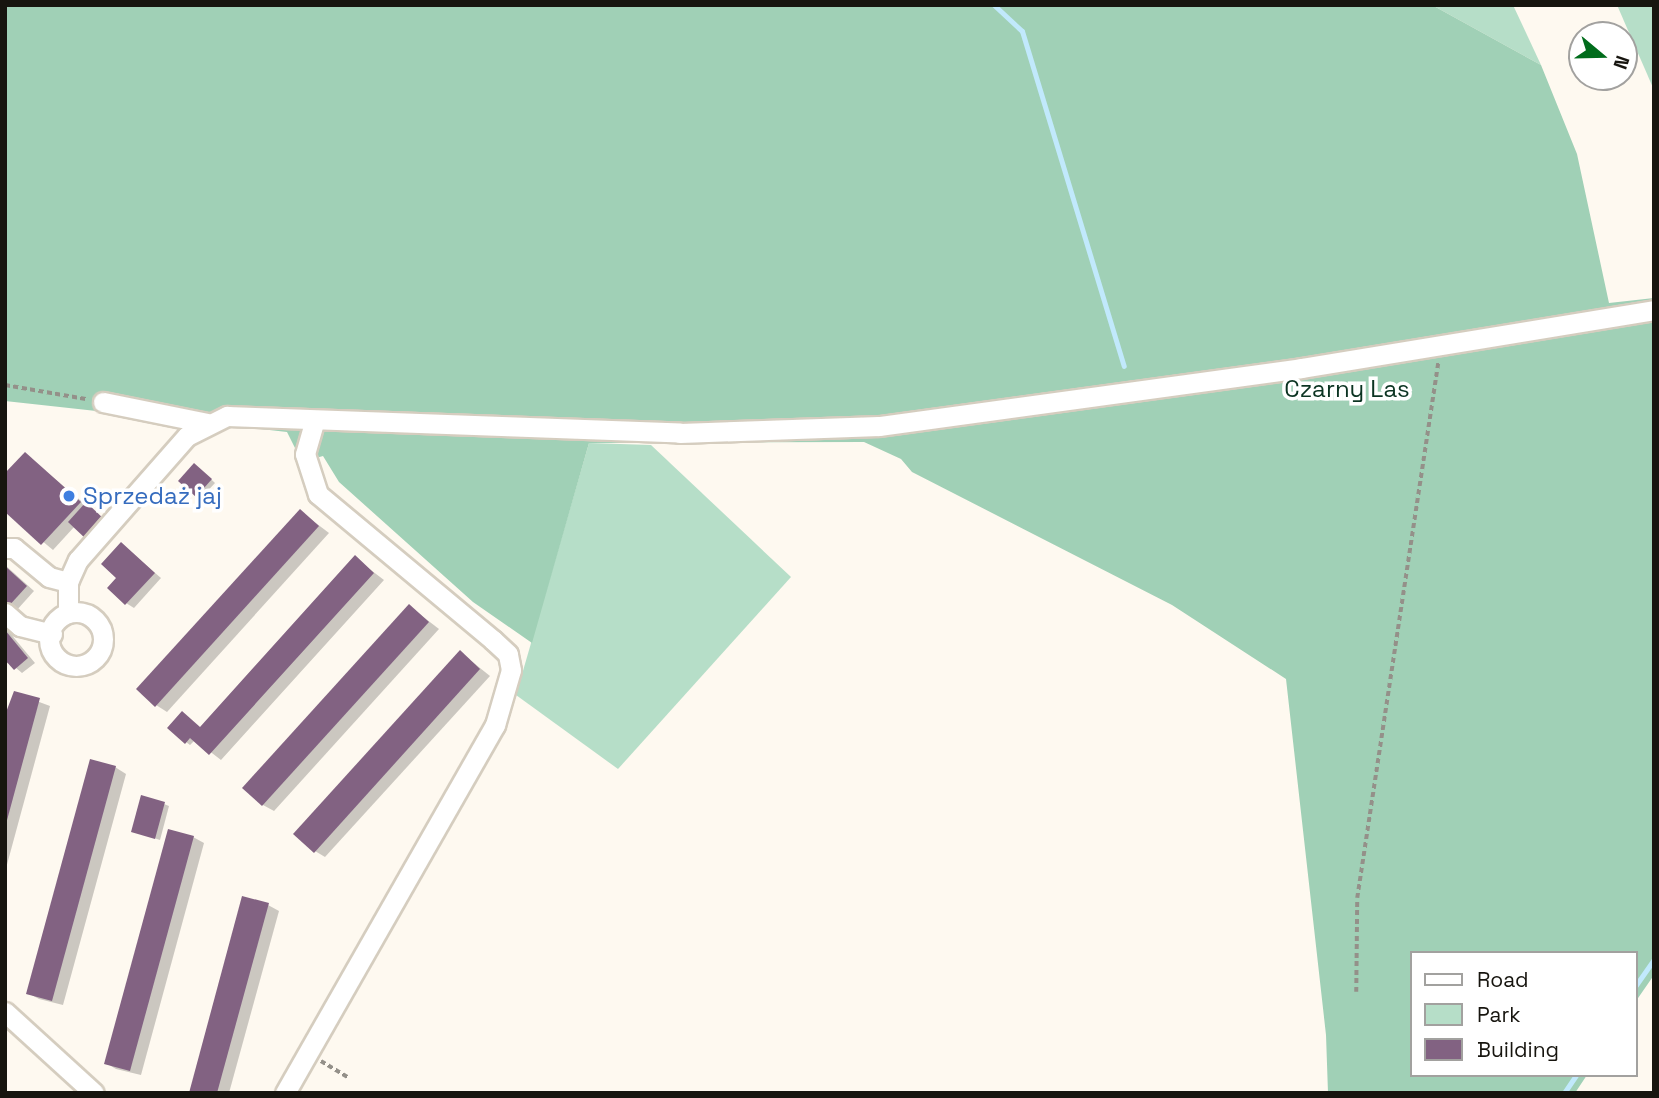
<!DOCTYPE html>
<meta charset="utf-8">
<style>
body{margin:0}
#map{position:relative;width:1659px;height:1098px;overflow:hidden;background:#fef9f0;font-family:"Space Grotesk",sans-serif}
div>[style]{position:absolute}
.green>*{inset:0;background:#b6dec8}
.forest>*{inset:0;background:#a0d0b6}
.shadow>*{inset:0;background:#0003}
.stream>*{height:5px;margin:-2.5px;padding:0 2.5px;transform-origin:2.5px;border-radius:2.5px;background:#c1e9fc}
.building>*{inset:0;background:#826282}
.path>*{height:3.5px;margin-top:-1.75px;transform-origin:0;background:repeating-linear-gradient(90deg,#949089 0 5px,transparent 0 8.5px)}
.roads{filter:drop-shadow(2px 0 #d5cdbf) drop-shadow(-2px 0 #d5cdbf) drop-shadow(0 2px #d5cdbf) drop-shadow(0 -2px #d5cdbf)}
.minor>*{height:19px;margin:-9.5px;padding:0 9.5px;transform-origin:9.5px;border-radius:9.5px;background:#fff}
.minor>.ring{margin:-9.5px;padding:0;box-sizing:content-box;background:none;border:19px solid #fff;border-radius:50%}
.dots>*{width:19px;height:19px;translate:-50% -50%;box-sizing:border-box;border:4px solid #fff;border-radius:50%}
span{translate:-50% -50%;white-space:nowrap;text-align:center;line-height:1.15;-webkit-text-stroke:7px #fff;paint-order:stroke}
.park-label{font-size:24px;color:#0b3422}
.shop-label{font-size:24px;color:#366cbe}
.left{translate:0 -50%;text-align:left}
.frame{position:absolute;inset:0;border:7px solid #17150f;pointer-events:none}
.legend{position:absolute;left:1410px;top:951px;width:228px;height:126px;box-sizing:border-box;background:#fff;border:2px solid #a2a19f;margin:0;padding:9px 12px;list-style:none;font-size:21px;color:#17150f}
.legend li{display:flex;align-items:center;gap:14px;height:35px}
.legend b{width:35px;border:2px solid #a2a19f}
.north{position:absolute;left:1568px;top:21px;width:70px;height:70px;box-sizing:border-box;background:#fff;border:2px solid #a2a19f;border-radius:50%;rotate:109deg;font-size:19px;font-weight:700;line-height:28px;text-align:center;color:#17150f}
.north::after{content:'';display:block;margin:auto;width:24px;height:32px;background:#006c1b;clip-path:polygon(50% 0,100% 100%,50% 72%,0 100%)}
</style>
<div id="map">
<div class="green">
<i style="clip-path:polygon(1432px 5px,1513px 5px,1541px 65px)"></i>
<i style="clip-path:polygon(1617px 5px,1654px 5px,1654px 90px)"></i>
<i style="clip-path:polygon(589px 443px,651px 445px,791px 577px,618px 769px,516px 695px)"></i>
</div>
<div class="forest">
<i style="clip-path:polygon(5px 5px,1432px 5px,1541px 65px,1577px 154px,1609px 303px,1654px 298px,1654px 975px,1636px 1001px,1636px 953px,1412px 953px,1412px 1075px,1587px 1075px,1575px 1093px,1328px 1093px,1326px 1035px,1286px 679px,1172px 605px,912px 472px,901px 459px,864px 442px,589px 443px,532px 643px,473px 602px,339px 482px,323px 456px,302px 462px,287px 432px,5px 401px)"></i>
</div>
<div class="shadow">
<i style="clip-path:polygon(25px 454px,86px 505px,75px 526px,53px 550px,5px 510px)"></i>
<i style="clip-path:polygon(199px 468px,215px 483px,201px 498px,197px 496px)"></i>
<i style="clip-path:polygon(300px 511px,329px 533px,167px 712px,156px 705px)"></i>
<i style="clip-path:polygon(121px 544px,161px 578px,134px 608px,126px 603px)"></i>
<i style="clip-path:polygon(355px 558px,384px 580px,221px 760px,195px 740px,190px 745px,186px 742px,170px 728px,201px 728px)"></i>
<i style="clip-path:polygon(5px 565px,34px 591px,16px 611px,5px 604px)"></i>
<i style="clip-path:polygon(409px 606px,439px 629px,274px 811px,263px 805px,245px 788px)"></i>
<i style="clip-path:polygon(5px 627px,35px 663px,22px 673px,9px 662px,5px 665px)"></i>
<i style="clip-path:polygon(460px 652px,490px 676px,325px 857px,315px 851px)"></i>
<i style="clip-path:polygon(15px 693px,50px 706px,5px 872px,5px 717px)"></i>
<i style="clip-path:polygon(115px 767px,126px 774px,63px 1005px,39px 999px,28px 993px)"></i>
<i style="clip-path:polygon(164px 804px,169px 806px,160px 840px,133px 831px)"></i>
<i style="clip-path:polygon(193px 837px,204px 843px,141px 1075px,116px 1069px,106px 1063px)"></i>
<i style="clip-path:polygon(268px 905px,279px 911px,229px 1093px,191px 1093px)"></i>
</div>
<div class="stream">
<i style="left:994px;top:5px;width:38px;rotate:43deg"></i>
<i style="left:1022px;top:31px;width:350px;rotate:73.1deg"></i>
<i style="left:1636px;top:985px;width:32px;rotate:-55deg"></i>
<i style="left:1564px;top:1093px;width:22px;rotate:-56deg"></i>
</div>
<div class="building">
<i style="clip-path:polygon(25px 452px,81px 502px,41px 545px,5px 512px,5px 473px)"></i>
<i style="clip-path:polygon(194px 463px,212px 479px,196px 497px,178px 481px)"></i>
<i style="clip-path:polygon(86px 502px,105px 520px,87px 540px,68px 522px)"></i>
<i style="clip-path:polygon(300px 509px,319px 526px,155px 707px,136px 689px)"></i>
<i style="clip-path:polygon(121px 542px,155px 573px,125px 605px,107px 588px,116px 578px,101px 564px)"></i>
<i style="clip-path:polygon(355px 555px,374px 573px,209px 755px,190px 738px,185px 744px,167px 728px,182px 711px,200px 727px)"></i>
<i style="clip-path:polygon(5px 566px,27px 586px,7px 608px,5px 607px)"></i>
<i style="clip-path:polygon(409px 604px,429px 622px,262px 806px,242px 788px)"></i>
<i style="clip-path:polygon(5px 630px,28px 658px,14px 670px,5px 660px)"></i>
<i style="clip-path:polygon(460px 650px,480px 669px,314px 853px,293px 834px)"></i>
<i style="clip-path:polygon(14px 691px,40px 698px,6px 824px,5px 715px)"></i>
<i style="clip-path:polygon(90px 759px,116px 766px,52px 1001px,26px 994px)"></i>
<i style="clip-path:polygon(141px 795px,165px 802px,155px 839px,131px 832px)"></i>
<i style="clip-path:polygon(168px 829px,194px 836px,130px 1071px,104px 1064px)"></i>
<i style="clip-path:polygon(242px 896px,269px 903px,217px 1093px,189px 1093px)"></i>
</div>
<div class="path">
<i style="left:5px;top:385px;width:82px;rotate:9.8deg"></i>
<i style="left:1356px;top:992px;width:94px;rotate:-89.4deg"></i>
<i style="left:1357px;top:898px;width:541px;rotate:-81.39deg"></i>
<i style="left:321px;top:1061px;width:31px;rotate:31deg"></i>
</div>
<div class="roads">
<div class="minor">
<i style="left:103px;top:402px;width:106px;rotate:11.4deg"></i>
<i style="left:5px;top:548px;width:9px"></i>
<i style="left:14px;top:548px;width:45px;rotate:39.6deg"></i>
<i style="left:49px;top:577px;width:20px;rotate:15deg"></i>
<i class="ring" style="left:49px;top:612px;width:35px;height:35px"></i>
<i style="left:5px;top:613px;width:20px;rotate:41deg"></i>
<i style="left:20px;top:626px;width:33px;rotate:14deg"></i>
<i style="left:68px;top:613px;width:31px;rotate:-90deg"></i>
<i style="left:68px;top:582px;width:24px;rotate:-66deg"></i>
<i style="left:78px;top:560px;width:165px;rotate:-48.7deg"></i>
<i style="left:187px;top:436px;width:45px;rotate:-26.6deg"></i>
<i style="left:227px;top:416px;width:453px;rotate:2.1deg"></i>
<i style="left:680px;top:433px;width:199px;rotate:-2deg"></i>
<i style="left:879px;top:426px;width:426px;rotate:-7.8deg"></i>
<i style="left:1301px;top:368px;width:358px;rotate:-9.3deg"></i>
<i style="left:5px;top:1012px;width:120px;rotate:42.3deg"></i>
<i style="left:285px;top:1093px;width:424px;rotate:-60.3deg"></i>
<i style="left:495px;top:725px;width:57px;rotate:-73.8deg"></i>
<i style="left:511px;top:670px;width:16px;rotate:-101deg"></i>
<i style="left:508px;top:654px;width:21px;rotate:-137deg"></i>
<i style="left:493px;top:640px;width:228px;rotate:-140.2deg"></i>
<i style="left:318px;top:494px;width:42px;rotate:-108deg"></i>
<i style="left:305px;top:454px;width:33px;rotate:-74deg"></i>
</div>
</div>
<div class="dots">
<i style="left:69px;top:496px;background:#3f7fe0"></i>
</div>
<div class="park-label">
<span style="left:1347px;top:389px">Czarny Las</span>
</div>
<div class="shop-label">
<span class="left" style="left:83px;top:496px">Sprzedaż jaj</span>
</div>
<div class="frame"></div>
<ul class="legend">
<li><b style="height:9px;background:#fff"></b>Road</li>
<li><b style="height:19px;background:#b6dec8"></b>Park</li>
<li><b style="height:19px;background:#826282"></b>Building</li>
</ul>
<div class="north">N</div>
</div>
